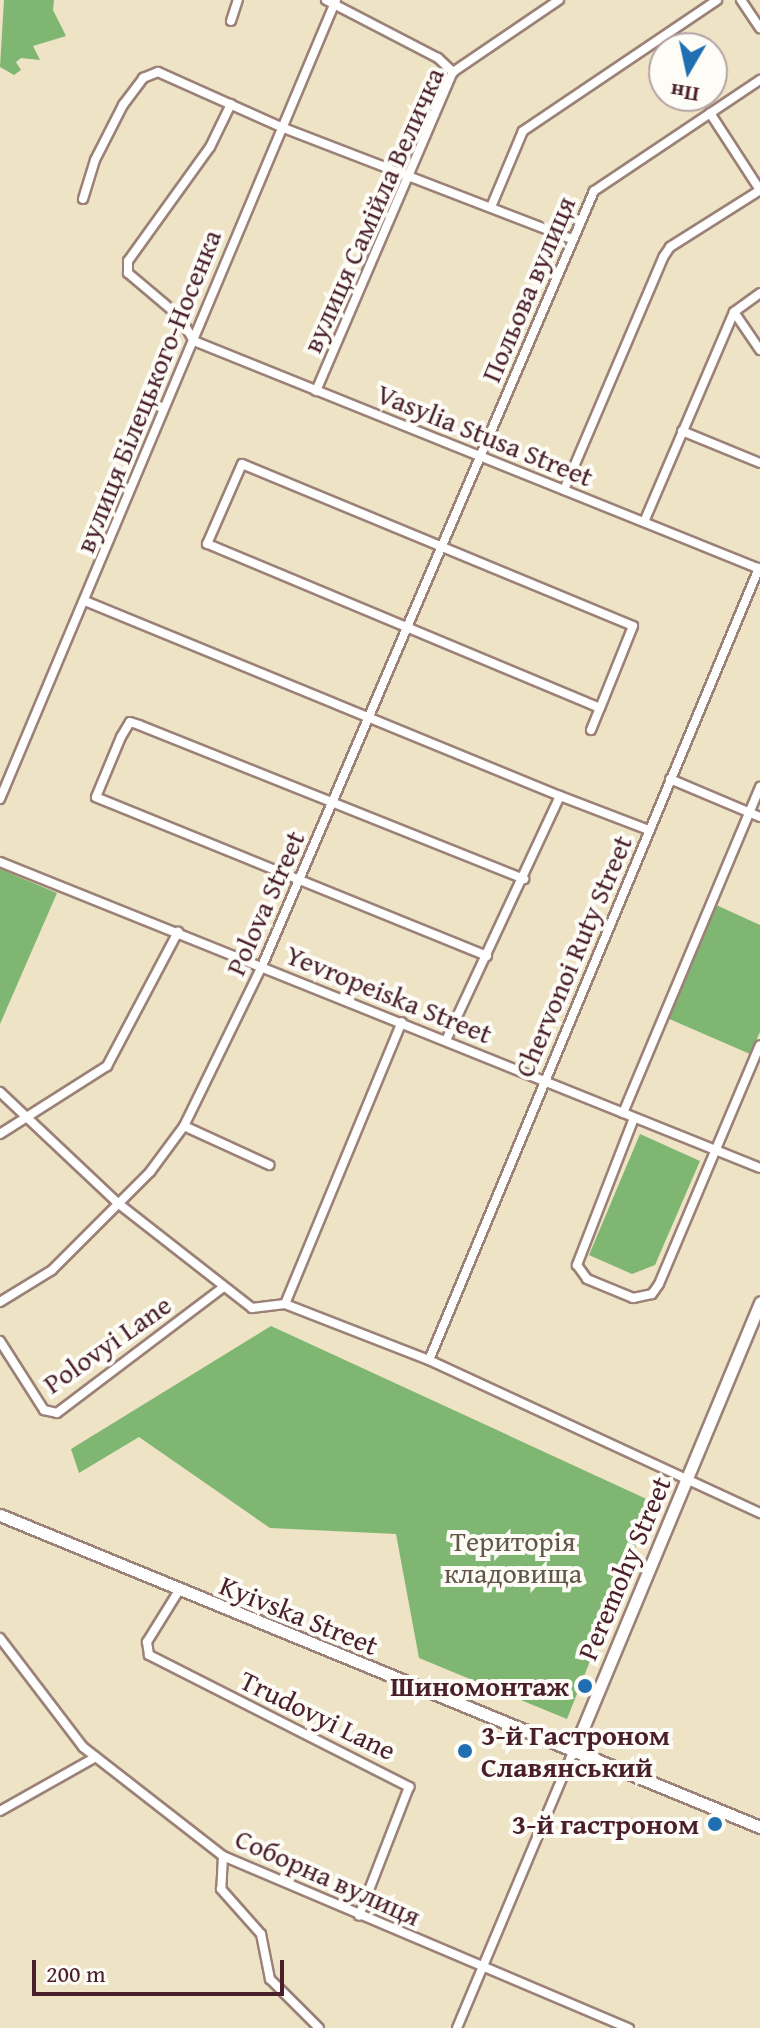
<!DOCTYPE html>
<meta charset="utf-8">
<style>
body{margin:0}
#map{position:relative;width:760px;height:2028px;overflow:hidden;background:#eee3c4;font-family:"Gentium Book Plus",serif}
div>[style]{position:absolute}
.forest>*{inset:0;background:#7fb672}
.roads{filter:drop-shadow(2px 0 #9c8178) drop-shadow(-2px 0 #9c8178) drop-shadow(0 2px #9c8178) drop-shadow(0 -2px #9c8178)}
.street>*{height:8px;margin:-4px;padding:0 4px;transform-origin:4px;border-radius:4px;background:#fff}
.secondary>*{height:11px;margin:-5.5px;padding:0 5.5px;transform-origin:5.5px;border-radius:5.5px;background:#fff}
.dots>*{width:22px;height:22px;translate:-50% -50%;box-sizing:border-box;border:4px solid #fdfcf7;border-radius:50%}
span{translate:-50% -50%;white-space:nowrap;text-align:center;line-height:1.15;-webkit-text-stroke:8px #fdfcf7;paint-order:stroke}
.street-label{font-size:28px;color:#4a1f2b}
.park-label{font-size:28px;color:#645546}
.poi-label{font-size:28px;color:#4a1f2b;font-weight:700}
.right{translate:-100% -50%;text-align:right}
.left{translate:0 -50%;text-align:left}
.north{position:absolute;left:648px;top:32px;width:80px;height:80px;box-sizing:border-box;background:#fdfcf7;border:2px solid #b5a4a5;border-radius:50%;rotate:189deg;font-size:22px;font-weight:700;line-height:32px;text-align:center;color:#4a1f2b}
.north::after{content:'';display:block;margin:auto;width:28px;height:36px;background:#1f6fb2;clip-path:polygon(50% 0,100% 100%,50% 72%,0 100%)}
.scale{position:absolute;left:32px;top:1960px;width:252px;height:36px;box-sizing:border-box;border:4px solid #4a1f2b;border-top:0;padding-left:10px;font-size:24px;line-height:28px;white-space:nowrap;color:#4a1f2b;-webkit-text-stroke:6px #fdfcf7;paint-order:stroke}
</style>
<div id="map">
<div class="forest">
<i style="clip-path:polygon(4px 0,54px 0,53px 10px,66px 36px,33px 46px,40px 60px,21px 58px,16px 62px,21px 70px,14px 75px,0 67px)"></i>
<i style="clip-path:polygon(0 869px,57px 893px,0 1024px)"></i>
<i style="clip-path:polygon(714px 904px,760px 925px,760px 1032px,750px 1054px,667px 1018px)"></i>
<i style="clip-path:polygon(640px 1134px,700px 1161px,655px 1265px,632px 1274px,589px 1255px)"></i>
<i style="clip-path:polygon(271px 1326px,653px 1502px,567px 1719px,419px 1658px,396px 1534px,270px 1528px,139px 1437px,79px 1473px,71px 1449px)"></i>
</div>
<div class="roads">
<div class="street">
<i style="left:326px;top:0;width:126px;rotate:27.4deg"></i>
<i style="left:438px;top:58px;width:21px;rotate:43deg"></i>
<i style="left:741px;top:0;width:34px;rotate:56deg"></i>
<i style="left:231px;top:21px;width:22px;rotate:-72deg"></i>
<i style="left:231px;top:104px;width:48px;rotate:116deg"></i>
<i style="left:210px;top:147px;width:140px;rotate:125.7deg"></i>
<i style="left:128px;top:261px;width:12px;rotate:90deg"></i>
<i style="left:128px;top:273px;width:68px;rotate:40.2deg"></i>
<i style="left:180px;top:317px;width:28px;rotate:60deg"></i>
<i style="left:194px;top:341px;width:610px;rotate:21.94deg"></i>
<i style="left:710px;top:113px;width:92px;rotate:57deg"></i>
<i style="left:83px;top:199px;width:41px;rotate:-72.9deg"></i>
<i style="left:95px;top:160px;width:62px;rotate:-63deg"></i>
<i style="left:123px;top:105px;width:34px;rotate:-53deg"></i>
<i style="left:143px;top:78px;width:16px;rotate:-22deg"></i>
<i style="left:158px;top:72px;width:135px;rotate:24.1deg"></i>
<i style="left:281px;top:127px;width:312px;rotate:21.1deg"></i>
<i style="left:491px;top:207px;width:82px;rotate:-67.2deg"></i>
<i style="left:523px;top:131px;width:234px;rotate:-34deg"></i>
<i style="left:734px;top:312px;width:46px;rotate:55.6deg"></i>
<i style="left:316px;top:391px;width:347px;rotate:-66.8deg"></i>
<i style="left:453px;top:72px;width:128px;rotate:-34.2deg"></i>
<i style="left:682px;top:431px;width:84px;rotate:22.3deg"></i>
<i style="left:242px;top:464px;width:423px;rotate:22.5deg"></i>
<i style="left:633px;top:626px;width:88px;rotate:111.9deg"></i>
<i style="left:600px;top:708px;width:426px;rotate:-157.3deg"></i>
<i style="left:207px;top:544px;width:87px;rotate:-66.4deg"></i>
<i style="left:564px;top:490px;width:254px;rotate:-66.9deg"></i>
<i style="left:664px;top:256px;width:11px;rotate:-56deg"></i>
<i style="left:670px;top:247px;width:107px;rotate:-32.3deg"></i>
<i style="left:644px;top:522px;width:228px;rotate:-66.8deg"></i>
<i style="left:734px;top:312px;width:32px;rotate:-36deg"></i>
<i style="left:85px;top:601px;width:513px;rotate:22.32deg"></i>
<i style="left:560px;top:796px;width:269px;rotate:115deg"></i>
<i style="left:591px;top:730px;width:24px;rotate:-68deg"></i>
<i style="left:670px;top:779px;width:98px;rotate:22.9deg"></i>
<i style="left:560px;top:796px;width:95px;rotate:20.9deg"></i>
<i style="left:0;top:799px;width:867px;rotate:-67.19deg"></i>
<i style="left:0;top:862px;width:819px;rotate:21.93deg"></i>
<i style="left:487px;top:956px;width:422px;rotate:-157.9deg"></i>
<i style="left:96px;top:797px;width:65px;rotate:-67.4deg"></i>
<i style="left:121px;top:737px;width:17px;rotate:-59deg"></i>
<i style="left:130px;top:722px;width:9px;rotate:18deg"></i>
<i style="left:139px;top:725px;width:415px;rotate:21.8deg"></i>
<i style="left:0;top:1092px;width:163px;rotate:43.3deg"></i>
<i style="left:119px;top:1204px;width:169px;rotate:38deg"></i>
<i style="left:252px;top:1308px;width:33px;rotate:-7deg"></i>
<i style="left:285px;top:1304px;width:155px;rotate:21.3deg"></i>
<i style="left:429px;top:1360px;width:365px;rotate:24.8deg"></i>
<i style="left:623px;top:1113px;width:354px;rotate:-67.2deg"></i>
<i style="left:634px;top:1118px;width:158px;rotate:111.2deg"></i>
<i style="left:577px;top:1265px;width:17px;rotate:54deg"></i>
<i style="left:587px;top:1279px;width:50px;rotate:22.4deg"></i>
<i style="left:633px;top:1298px;width:19px;rotate:-12deg"></i>
<i style="left:652px;top:1294px;width:12px;rotate:-55deg"></i>
<i style="left:659px;top:1284px;width:259px;rotate:-67.1deg"></i>
<i style="left:184px;top:1126px;width:94px;rotate:24.6deg"></i>
<i style="left:0;top:1134px;width:127px;rotate:-32.4deg"></i>
<i style="left:107px;top:1066px;width:152px;rotate:-62.1deg"></i>
<i style="left:0;top:1302px;width:61px;rotate:-31.6deg"></i>
<i style="left:52px;top:1270px;width:139px;rotate:-45deg"></i>
<i style="left:150px;top:1172px;width:57px;rotate:-53.5deg"></i>
<i style="left:184px;top:1126px;width:178px;rotate:-64deg"></i>
<i style="left:262px;top:966px;width:843px;rotate:-66.81deg"></i>
<i style="left:594px;top:191px;width:200px;rotate:-33.8deg"></i>
<i style="left:285px;top:1304px;width:305px;rotate:-67.5deg"></i>
<i style="left:0;top:1341px;width:82px;rotate:57.5deg"></i>
<i style="left:44px;top:1410px;width:13px;rotate:13deg"></i>
<i style="left:57px;top:1413px;width:207px;rotate:-37.1deg"></i>
<i style="left:429px;top:1360px;width:858px;rotate:-67.38deg"></i>
<i style="left:178px;top:1592px;width:59px;rotate:121.8deg"></i>
<i style="left:147px;top:1642px;width:13px;rotate:81deg"></i>
<i style="left:149px;top:1655px;width:292px;rotate:26.9deg"></i>
<i style="left:409px;top:1787px;width:138px;rotate:111.2deg"></i>
<i style="left:0;top:1638px;width:137px;rotate:52.7deg"></i>
<i style="left:83px;top:1747px;width:177px;rotate:37.9deg"></i>
<i style="left:223px;top:1856px;width:441px;rotate:23deg"></i>
<i style="left:0;top:1811px;width:110px;rotate:-29.4deg"></i>
<i style="left:223px;top:1856px;width:33px;rotate:93deg"></i>
<i style="left:221px;top:1889px;width:60px;rotate:48.4deg"></i>
<i style="left:261px;top:1934px;width:46px;rotate:78.7deg"></i>
<i style="left:270px;top:1979px;width:69px;rotate:45deg"></i>
<i style="left:457px;top:2028px;width:299px;rotate:-67.2deg"></i>
</div>
<div class="secondary">
<i style="left:0;top:1515px;width:822px;rotate:22.32deg"></i>
<i style="left:573px;top:1752px;width:487px;rotate:-67.4deg"></i>
</div>
</div>
<div class="dots">
<i style="left:585px;top:1686px;background:#1f6fb2"></i>
<i style="left:465px;top:1751px;background:#1f6fb2"></i>
<i style="left:715px;top:1824px;background:#1f6fb2"></i>
</div>
<div class="street-label">
<span style="left:373px;top:210px;rotate:-66deg">вулиця Самійла Величка</span>
<span style="left:528px;top:289px;rotate:-67deg">Польова вулиця</span>
<span style="left:148px;top:391px;rotate:-68deg">вулиця Білецького-Носенка</span>
<span style="left:485px;top:435px;rotate:22deg">Vasylia Stusa Street</span>
<span style="left:265px;top:903px;rotate:-66deg">Polova Street</span>
<span style="left:573px;top:956px;rotate:-67deg">Chervonoi Ruty Street</span>
<span style="left:389px;top:994px;rotate:22deg">Yevropeiska Street</span>
<span style="left:107px;top:1344px;rotate:-35deg">Polovyi Lane</span>
<span style="left:624px;top:1568px;rotate:-67deg">Peremohy Street</span>
<span style="left:299px;top:1615px;rotate:22deg">Kyivska Street</span>
<span style="left:318px;top:1715px;rotate:26deg">Trudovyi Lane</span>
<span style="left:328px;top:1877px;rotate:24deg">Соборна вулиця</span>
</div>
<div class="park-label">
<span style="left:513px;top:1557px">Територія<br>кладовища</span>
</div>
<div class="poi-label">
<span class="right" style="left:569px;top:1686px">Шиномонтаж</span>
<span class="left" style="left:481px;top:1751px">3-й Гастроном<br>Славянський</span>
<span class="right" style="left:699px;top:1824px">3-й гастроном</span>
</div>
<div class="north">Пн</div>
<div class="scale">200 m</div>
</div>
